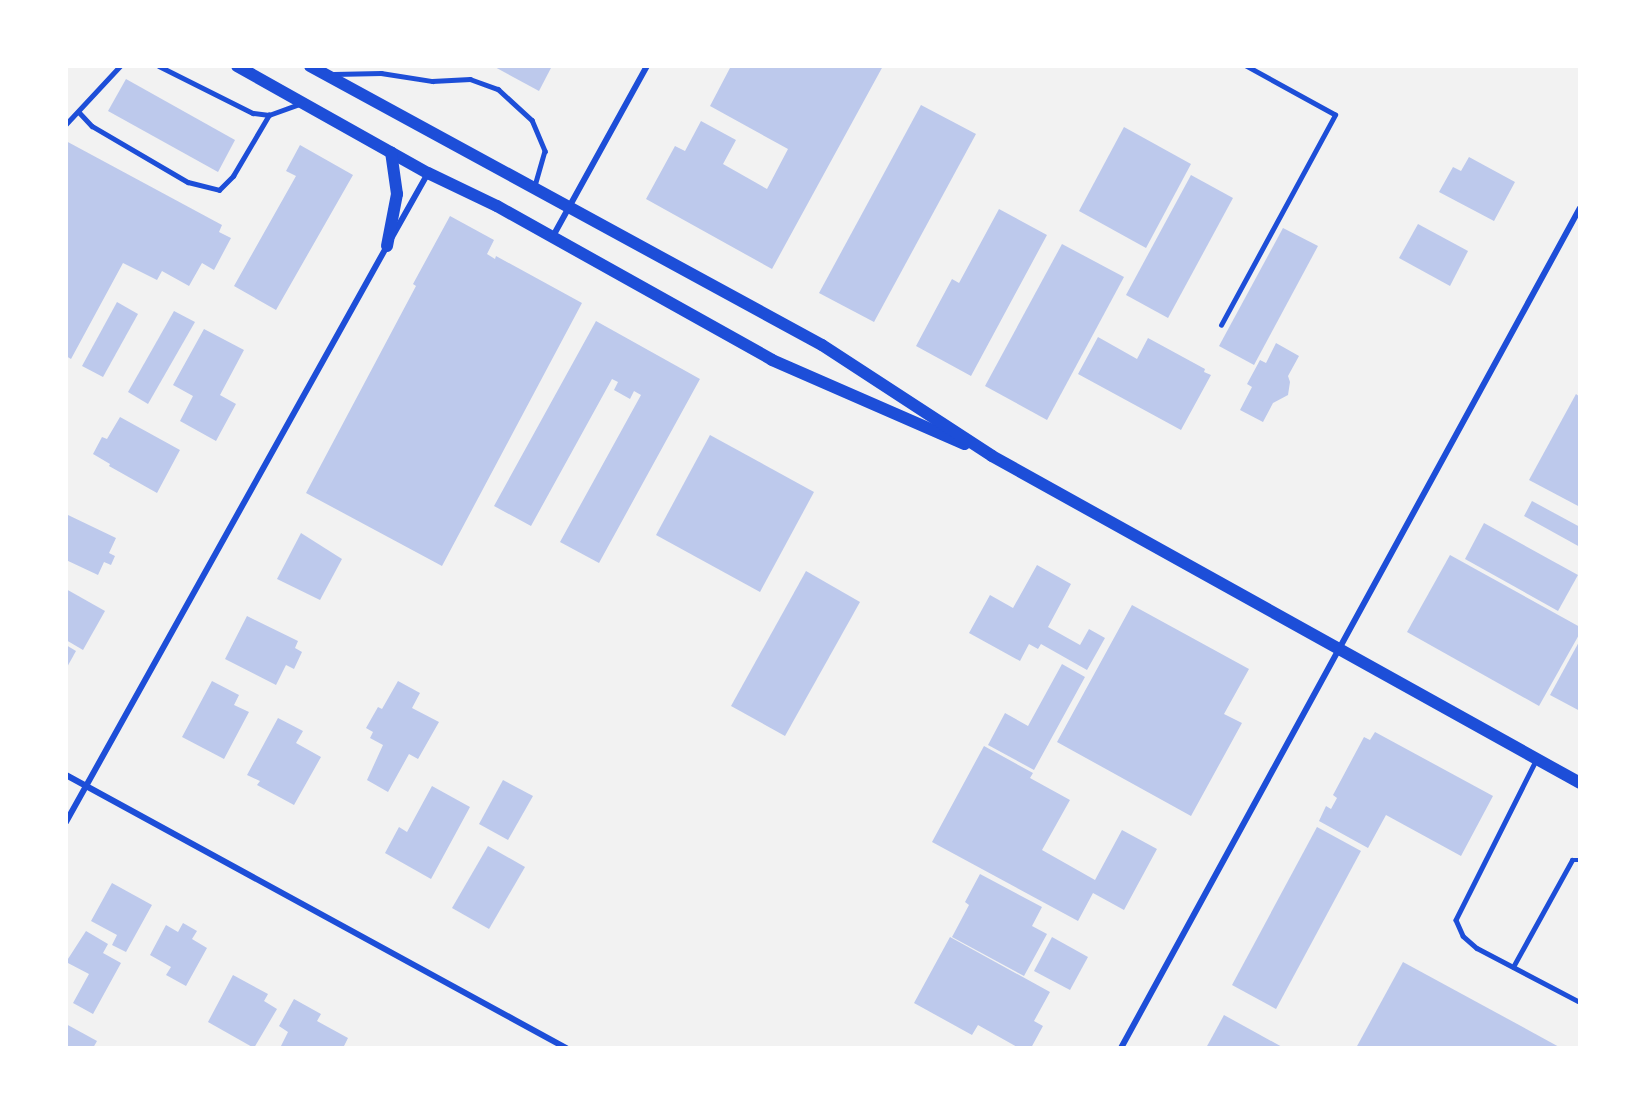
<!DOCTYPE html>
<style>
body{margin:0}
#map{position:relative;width:1646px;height:1114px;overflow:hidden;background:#f2f2f2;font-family:"Fira Sans",sans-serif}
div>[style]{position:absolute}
.building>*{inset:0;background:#bdc9ec}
.service>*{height:4.5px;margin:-2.25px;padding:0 2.25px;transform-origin:2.25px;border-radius:2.25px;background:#1d4ed8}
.minor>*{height:6px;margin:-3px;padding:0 3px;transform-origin:3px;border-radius:3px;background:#1d4ed8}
.secondary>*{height:12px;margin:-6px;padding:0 6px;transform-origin:6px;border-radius:6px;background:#1d4ed8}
span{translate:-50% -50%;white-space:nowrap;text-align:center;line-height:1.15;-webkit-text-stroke:4.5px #fff;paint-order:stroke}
.frame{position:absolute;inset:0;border:68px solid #fff;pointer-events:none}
</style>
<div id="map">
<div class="building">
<i style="clip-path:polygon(493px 66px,552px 66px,539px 91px)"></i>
<i style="clip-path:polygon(731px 66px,883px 66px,772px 269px,646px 199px,675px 146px,685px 151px,701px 121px,736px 140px,723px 164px,767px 189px,788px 149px,710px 106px)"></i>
<i style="clip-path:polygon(126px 79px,235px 140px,218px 172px,108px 111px)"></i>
<i style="clip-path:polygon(921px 105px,976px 134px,874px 322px,819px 293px)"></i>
<i style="clip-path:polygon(1124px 127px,1191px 164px,1146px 248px,1079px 211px)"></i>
<i style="clip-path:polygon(66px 141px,222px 225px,219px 232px,231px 238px,214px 270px,202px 263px,189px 286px,162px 271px,157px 280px,123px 263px,71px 359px,66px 356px)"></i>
<i style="clip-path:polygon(300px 145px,353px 175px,276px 310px,234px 286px,296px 176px,286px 171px)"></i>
<i style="clip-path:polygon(1469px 157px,1515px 182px,1494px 221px,1439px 192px,1453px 167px,1461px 171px)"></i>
<i style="clip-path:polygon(1191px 175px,1233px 198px,1168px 318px,1126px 295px)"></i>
<i style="clip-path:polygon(999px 209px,1047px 235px,971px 376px,916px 346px,952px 279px,959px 283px)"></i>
<i style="clip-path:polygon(450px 216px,494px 240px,487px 254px,495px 259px,496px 256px,582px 303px,442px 566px,306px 493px,416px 286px,413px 284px)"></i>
<i style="clip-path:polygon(1418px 224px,1468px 251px,1450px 286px,1399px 258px)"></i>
<i style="clip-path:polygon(1283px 228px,1318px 246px,1254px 365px,1219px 346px)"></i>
<i style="clip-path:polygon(1062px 244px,1124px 277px,1047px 420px,985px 386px)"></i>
<i style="clip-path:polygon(117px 302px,138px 314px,103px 377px,82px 366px)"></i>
<i style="clip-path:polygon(174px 311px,195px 322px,148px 404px,128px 392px)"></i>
<i style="clip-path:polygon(596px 321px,700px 379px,599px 563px,560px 542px,641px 395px,634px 391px,630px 399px,614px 390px,618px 382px,612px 379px,531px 526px,494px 506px)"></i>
<i style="clip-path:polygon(204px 329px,244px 350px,220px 395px,236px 404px,216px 441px,180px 421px,193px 396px,173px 385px)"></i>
<i style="clip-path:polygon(1098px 337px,1137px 359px,1148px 338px,1205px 369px,1204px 372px,1211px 375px,1181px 430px,1078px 374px)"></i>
<i style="clip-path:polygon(1276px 343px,1299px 356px,1288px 376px,1290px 382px,1288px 395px,1273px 403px,1263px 422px,1240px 410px,1252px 387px,1247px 384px,1260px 360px,1266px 363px)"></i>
<i style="clip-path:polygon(1576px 394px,1580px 397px,1580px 507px,1529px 480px)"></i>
<i style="clip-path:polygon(120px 417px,180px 450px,157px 493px,109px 466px,110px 464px,93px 454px,102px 437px,107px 439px)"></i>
<i style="clip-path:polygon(710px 435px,814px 492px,760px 592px,656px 535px)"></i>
<i style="clip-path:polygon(1532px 501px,1580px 527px,1580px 547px,1524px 516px)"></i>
<i style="clip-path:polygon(68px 515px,116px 538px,109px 553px,115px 556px,111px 565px,104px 562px,98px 575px,66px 560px,66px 520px)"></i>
<i style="clip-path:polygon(1484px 523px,1578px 575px,1558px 611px,1465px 559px)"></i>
<i style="clip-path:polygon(301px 533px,342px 559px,320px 600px,277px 579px)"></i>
<i style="clip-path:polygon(1450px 555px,1580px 627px,1580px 633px,1539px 706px,1407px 632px)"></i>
<i style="clip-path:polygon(1037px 565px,1071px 584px,1048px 627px,1080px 645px,1089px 629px,1105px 638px,1087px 670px,1041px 644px,1038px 649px,1029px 644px,1020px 661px,969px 633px,990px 595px,1013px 608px)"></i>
<i style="clip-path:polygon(806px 571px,860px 602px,785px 736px,731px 706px)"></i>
<i style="clip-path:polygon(66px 589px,105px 611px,83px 650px,66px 640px)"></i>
<i style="clip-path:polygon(1132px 605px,1249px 669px,1224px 714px,1242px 723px,1191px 816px,1057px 742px)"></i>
<i style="clip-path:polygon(247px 616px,298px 641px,295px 648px,302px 652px,294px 669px,286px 665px,276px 685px,225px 659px)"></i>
<i style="clip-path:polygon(1580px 640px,1580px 711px,1550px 695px)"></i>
<i style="clip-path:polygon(66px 645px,76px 651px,66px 669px)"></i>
<i style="clip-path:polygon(1062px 664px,1085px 677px,1034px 770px,988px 745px,1005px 713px,1028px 726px)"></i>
<i style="clip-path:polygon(212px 681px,239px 695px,234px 705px,249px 712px,224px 759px,182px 737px)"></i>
<i style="clip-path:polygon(398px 681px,420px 693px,412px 708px,439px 722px,418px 759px,409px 754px,388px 792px,367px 780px,383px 745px,370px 738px,373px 732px,366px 728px,378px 707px,382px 709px)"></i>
<i style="clip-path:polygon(278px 718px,303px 731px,296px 743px,321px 757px,294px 805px,257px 785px,260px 781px,247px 775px)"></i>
<i style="clip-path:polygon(1375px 732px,1493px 796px,1461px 856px,1386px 815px,1368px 848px,1319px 821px,1326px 806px,1331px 809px,1337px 798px,1333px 795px,1364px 737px,1370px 740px)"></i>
<i style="clip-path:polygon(984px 746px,1033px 773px,1030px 778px,1070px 800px,1042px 850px,1095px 880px,1122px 830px,1157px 849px,1124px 910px,1093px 893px,1078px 921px,932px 842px)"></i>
<i style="clip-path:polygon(503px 780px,533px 796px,508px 840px,479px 824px)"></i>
<i style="clip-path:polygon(432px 786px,470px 807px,431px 879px,385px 853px,399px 827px,407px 832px)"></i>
<i style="clip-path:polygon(1317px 827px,1361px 851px,1276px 1009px,1232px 985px)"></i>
<i style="clip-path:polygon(488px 846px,525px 867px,489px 929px,452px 908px)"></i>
<i style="clip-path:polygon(980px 874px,1042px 907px,1032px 926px,1047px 934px,1024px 976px,952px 937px,969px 905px,965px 902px)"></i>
<i style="clip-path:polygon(112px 883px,152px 905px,126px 952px,112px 945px,117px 935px,91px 921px)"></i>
<i style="clip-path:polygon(183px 923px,197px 931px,192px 939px,207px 948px,186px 986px,166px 975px,171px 967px,150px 955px,166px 925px,178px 932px)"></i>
<i style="clip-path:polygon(86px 931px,108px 944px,103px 953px,121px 963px,93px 1014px,73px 1003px,89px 974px,66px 962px)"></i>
<i style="clip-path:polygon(950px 937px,1050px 992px,1034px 1021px,1043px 1026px,1031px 1048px,1019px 1048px,978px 1025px,972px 1035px,914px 1003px)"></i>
<i style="clip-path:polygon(1052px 937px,1088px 957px,1070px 990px,1034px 971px)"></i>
<i style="clip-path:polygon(1403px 962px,1508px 1019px,1561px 1048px,1356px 1048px)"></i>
<i style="clip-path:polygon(233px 975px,268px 994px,264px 1001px,277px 1009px,254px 1048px,208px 1022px)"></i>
<i style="clip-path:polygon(294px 999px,321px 1014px,317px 1021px,348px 1038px,343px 1048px,280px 1048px,288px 1032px,279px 1026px)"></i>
<i style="clip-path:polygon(1224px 1015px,1284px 1048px,1206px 1048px)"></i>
<i style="clip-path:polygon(66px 1024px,97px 1041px,93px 1048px,66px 1048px)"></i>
</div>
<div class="service">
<i style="left:159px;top:66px;width:105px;rotate:26.6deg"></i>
<i style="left:253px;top:113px;width:16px;rotate:7deg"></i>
<i style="left:269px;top:115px;width:33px;rotate:-20deg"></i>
<i style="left:334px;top:74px;width:47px;rotate:-1.2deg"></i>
<i style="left:381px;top:73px;width:52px;rotate:8.9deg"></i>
<i style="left:432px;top:81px;width:38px;rotate:-3deg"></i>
<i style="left:470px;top:79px;width:30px;rotate:20deg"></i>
<i style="left:498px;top:89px;width:46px;rotate:42.4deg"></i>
<i style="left:532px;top:120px;width:34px;rotate:67deg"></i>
<i style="left:545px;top:151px;width:36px;rotate:106deg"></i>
<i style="left:79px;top:112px;width:19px;rotate:47deg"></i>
<i style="left:92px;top:126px;width:111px;rotate:30.3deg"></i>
<i style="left:188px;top:182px;width:32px;rotate:14deg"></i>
<i style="left:219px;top:190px;width:20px;rotate:-45deg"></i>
<i style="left:233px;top:176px;width:71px;rotate:-59.5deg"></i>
<i style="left:66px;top:124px;width:79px;rotate:-47deg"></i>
<i style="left:1221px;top:325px;width:239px;rotate:-61.5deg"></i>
<i style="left:1335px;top:115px;width:102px;rotate:-151.2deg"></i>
<i style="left:1537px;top:759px;width:180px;rotate:116.7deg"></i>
<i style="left:1456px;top:920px;width:17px;rotate:66deg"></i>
<i style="left:1463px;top:936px;width:18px;rotate:41deg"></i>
<i style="left:1477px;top:948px;width:116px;rotate:27.7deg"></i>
<i style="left:1513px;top:967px;width:122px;rotate:-61.1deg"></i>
<i style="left:1572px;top:860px;width:8px"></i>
</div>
<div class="minor">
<i style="left:392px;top:237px;width:73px;rotate:-60.6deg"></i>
<i style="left:552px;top:238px;width:196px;rotate:-61.1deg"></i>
<i style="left:66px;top:775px;width:570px;rotate:28.63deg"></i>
<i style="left:66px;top:822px;width:659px;rotate:-60.87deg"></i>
<i style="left:1121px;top:1048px;width:957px;rotate:-61.35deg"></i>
</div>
<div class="secondary">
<i style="left:237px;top:66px;width:219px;rotate:29.3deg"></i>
<i style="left:428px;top:173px;width:76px;rotate:25.6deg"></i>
<i style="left:497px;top:206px;width:315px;rotate:29.2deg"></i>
<i style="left:772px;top:360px;width:210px;rotate:23.6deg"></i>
<i style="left:310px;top:66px;width:583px;rotate:28.59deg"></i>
<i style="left:822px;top:345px;width:203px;rotate:33.1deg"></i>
<i style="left:992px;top:456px;width:673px;rotate:29.08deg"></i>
<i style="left:387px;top:246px;width:53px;rotate:-79.1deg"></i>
<i style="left:397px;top:194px;width:42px;rotate:-98.1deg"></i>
</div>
<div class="frame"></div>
</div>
